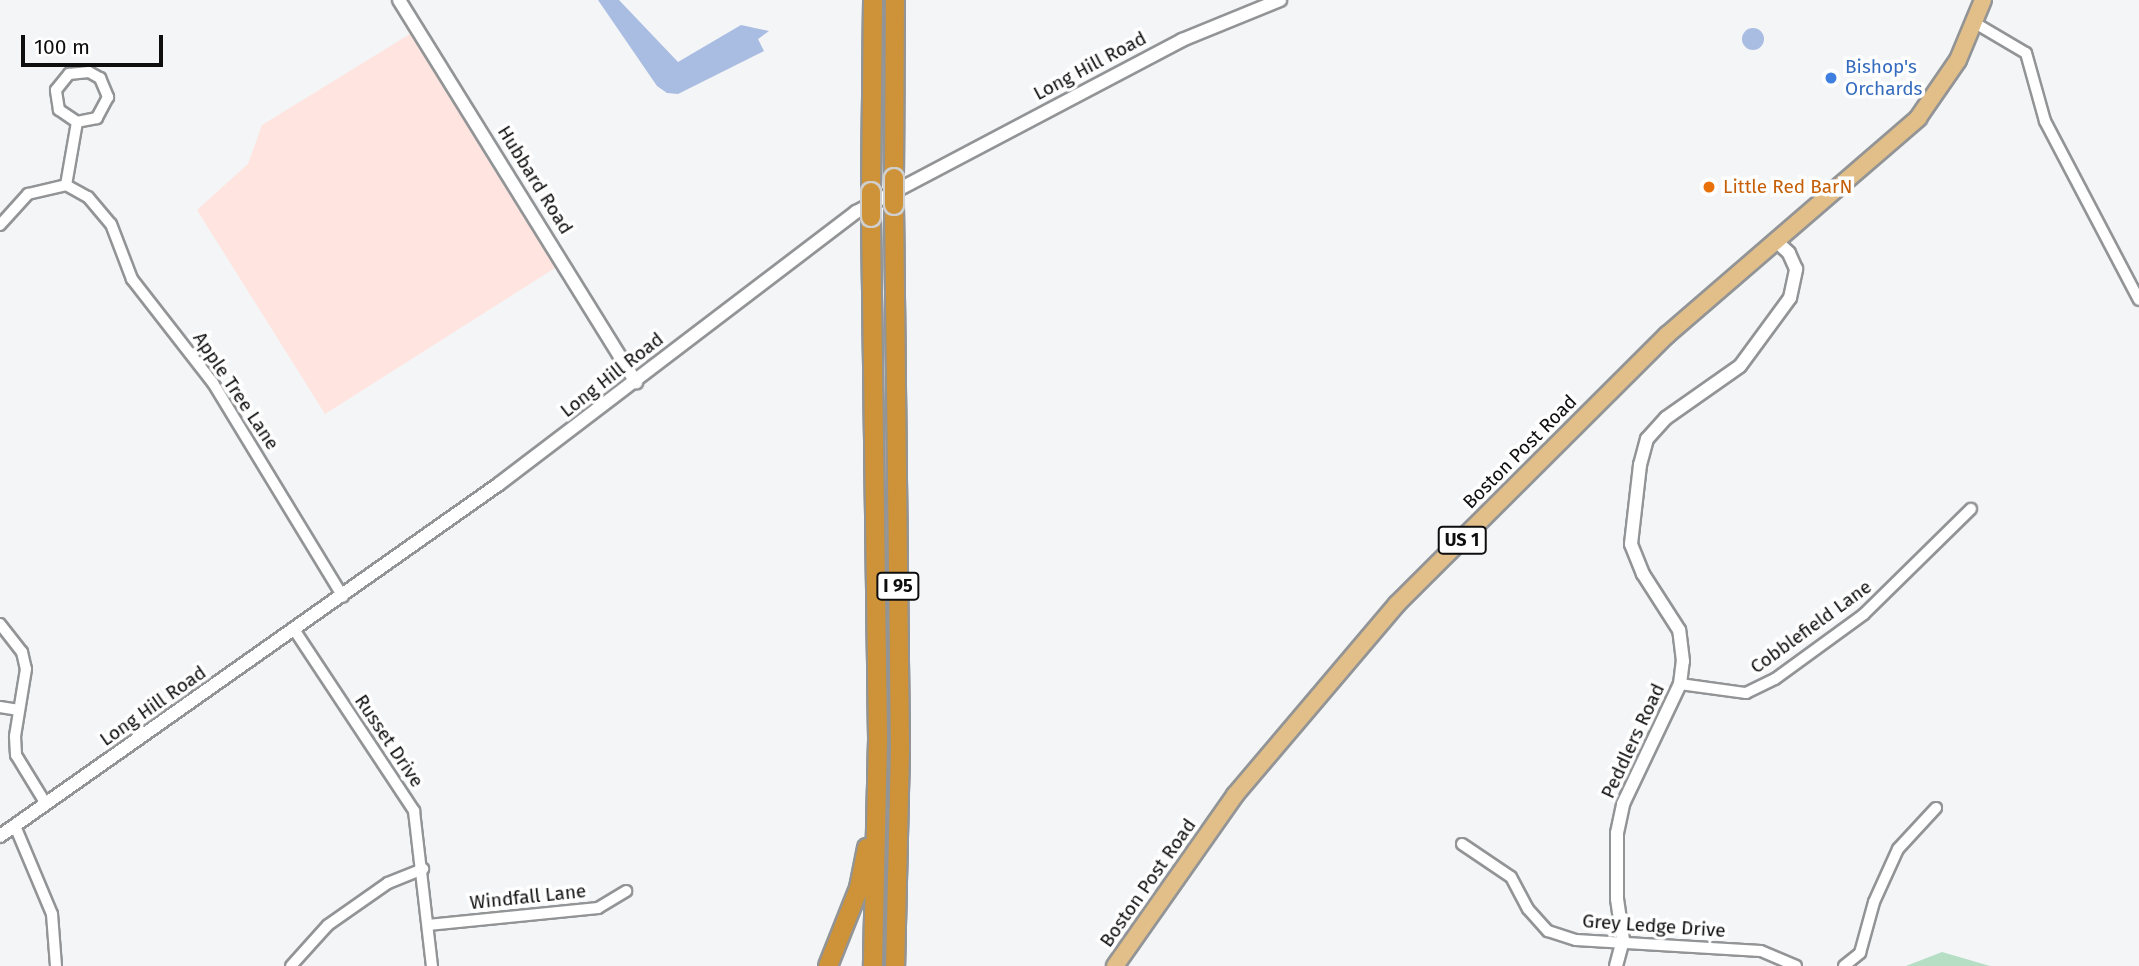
<!DOCTYPE html>
<style>
body{margin:0}
#map{position:relative;width:2139px;height:966px;overflow:hidden;background:#f3f5f7;font-family:"Fira Sans",sans-serif}
div>[style]{position:absolute}
.industrial>*{inset:0;background:#ffe4df}
.green>*{inset:0;background:#b5dec5}
.water>*{inset:0;background:#a9bce1}
.round{border-radius:50%}
.roads{filter:drop-shadow(2px 0 #929496) drop-shadow(-2px 0 #929496) drop-shadow(0 2px #929496) drop-shadow(0 -2px #929496)}
.minor>*{height:10px;margin:-5px;padding:0 5px;transform-origin:5px;border-radius:5px;background:#fff}
.tertiary>*{height:12px;margin:-6px;padding:0 6px;transform-origin:6px;border-radius:6px;background:#fff}
.primary>*{height:16px;margin:-8px;padding:0 8px;transform-origin:8px;border-radius:8px;background:#e2be88}
.motorway>*{height:18px;margin:-9px;padding:0 9px;transform-origin:9px;border-radius:9px;background:#ce9338}
.bridges{filter:drop-shadow(2px 0 #cfcfcf) drop-shadow(-2px 0 #cfcfcf) drop-shadow(0 2px #cfcfcf) drop-shadow(0 -2px #cfcfcf)}
.motorway-bridge>*{height:18px;margin:-9px;padding:0 9px;transform-origin:9px;border-radius:9px;background:#ce9338}
.dots>*{width:19px;height:19px;translate:-50% -50%;box-sizing:border-box;border:4px solid #fff;border-radius:50%}
span{translate:-50% -50%;white-space:nowrap;text-align:center;line-height:1.15;-webkit-text-stroke:7px #fff;paint-order:stroke}
.shield-label span{padding:2px 5px;background:#fff;border:2px solid;border-radius:5px;-webkit-text-stroke-width:0}
.shield-label{font-size:18px;color:#0e0e0f;font-weight:700}
.street-label{font-size:19px;color:#0e0e0f}
.shop-label{font-size:19px;color:#366cbe}
.left{translate:0 -50%;text-align:left}
.food-label{font-size:19px;color:#c56008}
.scale{position:absolute;left:21px;top:35px;width:142px;height:32px;box-sizing:border-box;border:4px solid #0e0e0f;border-top:0;padding-left:9px;font-size:21px;line-height:24px;white-space:nowrap;color:#0e0e0f;-webkit-text-stroke:5px #fff;paint-order:stroke}
</style>
<div id="map">
<div class="industrial">
<i style="clip-path:polygon(410px 34px,555px 268px,325px 414px,197px 210px,248px 164px,262px 125px)"></i>
</div>
<div class="green">
<i style="clip-path:polygon(1942px 952px,1990px 966px,1906px 966px)"></i>
</div>
<div class="water">
<i style="clip-path:polygon(598px 0,619px 0,678px 62px,741px 25px,769px 31px,758px 39px,764px 51px,678px 94px,667px 93px,657px 86px)"></i>
<i class="round" style="left:1742px;top:28px;width:22px;height:22px"></i>
</div>
<div class="roads">
<div class="minor">
<i style="left:1975px;top:23px;width:59px;rotate:30.5deg"></i>
<i style="left:2026px;top:53px;width:71px;rotate:74.4deg"></i>
<i style="left:2045px;top:121px;width:202px;rotate:62.3deg"></i>
<i style="left:77px;top:122px;width:22px;rotate:-146deg"></i>
<i style="left:59px;top:110px;width:20px;rotate:-99deg"></i>
<i style="left:56px;top:90px;width:21px;rotate:-51deg"></i>
<i style="left:69px;top:74px;width:20px;rotate:-6deg"></i>
<i style="left:89px;top:72px;width:13px;rotate:29deg"></i>
<i style="left:100px;top:78px;width:21px;rotate:67deg"></i>
<i style="left:108px;top:97px;width:24px;rotate:118deg"></i>
<i style="left:97px;top:118px;width:20px;rotate:169deg"></i>
<i style="left:77px;top:122px;width:64px;rotate:99.9deg"></i>
<i style="left:66px;top:185px;width:25px;rotate:29deg"></i>
<i style="left:88px;top:197px;width:35px;rotate:50deg"></i>
<i style="left:111px;top:224px;width:59px;rotate:69.1deg"></i>
<i style="left:132px;top:279px;width:132px;rotate:52.1deg"></i>
<i style="left:213px;top:383px;width:250px;rotate:58.7deg"></i>
<i style="left:0;top:225px;width:42px;rotate:-47.9deg"></i>
<i style="left:28px;top:194px;width:39px;rotate:-13deg"></i>
<i style="left:0;top:624px;width:36px;rotate:52deg"></i>
<i style="left:22px;top:652px;width:17px;rotate:77deg"></i>
<i style="left:26px;top:669px;width:68px;rotate:99.3deg"></i>
<i style="left:15px;top:736px;width:19px;rotate:87deg"></i>
<i style="left:16px;top:755px;width:57px;rotate:58.5deg"></i>
<i style="left:295px;top:631px;width:216px;rotate:56.5deg"></i>
<i style="left:414px;top:811px;width:156px;rotate:83.4deg"></i>
<i style="left:1680px;top:684px;width:67px;rotate:7.8deg"></i>
<i style="left:1746px;top:693px;width:32px;rotate:-26deg"></i>
<i style="left:1775px;top:679px;width:110px;rotate:-36.1deg"></i>
<i style="left:1864px;top:614px;width:150px;rotate:-44.5deg"></i>
<i style="left:0;top:707px;width:19px;rotate:9deg"></i>
<i style="left:15px;top:826px;width:95px;rotate:67.2deg"></i>
<i style="left:52px;top:914px;width:52px;rotate:85.6deg"></i>
<i style="left:1462px;top:844px;width:59px;rotate:34deg"></i>
<i style="left:1511px;top:877px;width:36px;rotate:62deg"></i>
<i style="left:1528px;top:909px;width:30px;rotate:48deg"></i>
<i style="left:1548px;top:931px;width:29px;rotate:18deg"></i>
<i style="left:1576px;top:940px;width:185px;rotate:3.4deg"></i>
<i style="left:1761px;top:951px;width:38px;rotate:23deg"></i>
<i style="left:428px;top:925px;width:171px;rotate:-5.7deg"></i>
<i style="left:598px;top:908px;width:33px;rotate:-31deg"></i>
<i style="left:291px;top:966px;width:55px;rotate:-47.9deg"></i>
<i style="left:328px;top:925px;width:73px;rotate:-35deg"></i>
<i style="left:388px;top:883px;width:38px;rotate:-22deg"></i>
<i style="left:1844px;top:966px;width:21px;rotate:-39deg"></i>
<i style="left:1860px;top:953px;width:53px;rotate:-74.6deg"></i>
<i style="left:1874px;top:902px;width:58px;rotate:-65.6deg"></i>
<i style="left:1898px;top:849px;width:56px;rotate:-47.2deg"></i>
</div>
<div class="tertiary">
<i style="left:399px;top:0;width:450px;rotate:58.2deg"></i>
<i style="left:0;top:836px;width:611px;rotate:-35.2deg"></i>
<i style="left:499px;top:484px;width:449px;rotate:-37.3deg"></i>
<i style="left:856px;top:212px;width:369px;rotate:-27.8deg"></i>
<i style="left:1182px;top:40px;width:106px;rotate:-22.2deg"></i>
<i style="left:1616px;top:966px;width:27px;rotate:-75deg"></i>
<i style="left:1623px;top:940px;width:41px;rotate:-98.3deg"></i>
<i style="left:1617px;top:899px;width:66px;rotate:-90deg"></i>
<i style="left:1617px;top:833px;width:30px;rotate:-78deg"></i>
<i style="left:1623px;top:804px;width:133px;rotate:-64.6deg"></i>
<i style="left:1680px;top:684px;width:23px;rotate:-83deg"></i>
<i style="left:1683px;top:661px;width:31px;rotate:-97deg"></i>
<i style="left:1679px;top:630px;width:67px;rotate:-122.7deg"></i>
<i style="left:1643px;top:574px;width:32px;rotate:-112deg"></i>
<i style="left:1631px;top:544px;width:80px;rotate:-83.5deg"></i>
<i style="left:1640px;top:465px;width:27px;rotate:-75deg"></i>
<i style="left:1647px;top:439px;width:28px;rotate:-48deg"></i>
<i style="left:1666px;top:418px;width:90px;rotate:-35.1deg"></i>
<i style="left:1740px;top:366px;width:84px;rotate:-53.7deg"></i>
<i style="left:1790px;top:298px;width:30px;rotate:-78deg"></i>
<i style="left:1796px;top:269px;width:17px;rotate:-114deg"></i>
<i style="left:1789px;top:253px;width:19px;rotate:-137deg"></i>
</div>
<div class="primary">
<i style="left:1115px;top:966px;width:209px;rotate:-54.9deg"></i>
<i style="left:1235px;top:795px;width:250px;rotate:-49.7deg"></i>
<i style="left:1397px;top:604px;width:381px;rotate:-44.9deg"></i>
<i style="left:1667px;top:335px;width:332px;rotate:-40.8deg"></i>
<i style="left:1918px;top:118px;width:70px;rotate:-55.4deg"></i>
<i style="left:1958px;top:60px;width:65px;rotate:-67.4deg"></i>
</div>
<div class="motorway">
<i style="left:894px;top:178px;width:178px;rotate:-89.7deg"></i>
<i style="left:871px;top:192px;width:192px;rotate:-89.4deg"></i>
<i style="left:894px;top:205px;width:544px;rotate:89.37deg"></i>
<i style="left:900px;top:749px;width:217px;rotate:91.3deg"></i>
<i style="left:871px;top:217px;width:523px;rotate:89.23deg"></i>
<i style="left:878px;top:740px;width:226px;rotate:91.3deg"></i>
<i style="left:828px;top:966px;width:84px;rotate:-68.3deg"></i>
<i style="left:859px;top:888px;width:41px;rotate:-78.7deg"></i>
</div>
</div>
<div class="bridges">
<div class="motorway-bridge">
<i style="left:894px;top:205px;width:27px;rotate:-90deg"></i>
<i style="left:871px;top:217px;width:25px;rotate:-90deg"></i>
</div>
</div>
<div class="dots">
<i style="left:1831px;top:78px;background:#3f7fe0"></i>
<i style="left:1709px;top:187px;background:#e8710a"></i>
</div>
<div class="shield-label">
<span style="left:1462px;top:540px">US 1</span>
<span style="left:898px;top:586px">I 95</span>
</div>
<div class="street-label">
<span style="left:1090px;top:66px;rotate:-28deg">Long Hill Road</span>
<span style="left:535px;top:180px;rotate:58deg">Hubbard Road</span>
<span style="left:612px;top:375px;rotate:-38deg">Long Hill Road</span>
<span style="left:236px;top:391px;rotate:56deg">Apple Tree Lane</span>
<span style="left:1520px;top:452px;rotate:-45deg">Boston Post Road</span>
<span style="left:1811px;top:627px;rotate:-36deg">Cobblefield Lane</span>
<span style="left:153px;top:706px;rotate:-35deg">Long Hill Road</span>
<span style="left:389px;top:741px;rotate:56deg">Russet Drive</span>
<span style="left:1633px;top:741px;rotate:-65deg">Peddlers Road</span>
<span style="left:1148px;top:883px;rotate:-55deg">Boston Post Road</span>
<span style="left:528px;top:897px;rotate:-6deg">Windfall Lane</span>
<span style="left:1654px;top:926px;rotate:4deg">Grey Ledge Drive</span>
</div>
<div class="shop-label">
<span class="left" style="left:1845px;top:78px">Bishop's<br>Orchards</span>
</div>
<div class="food-label">
<span class="left" style="left:1723px;top:187px">Little Red BarN</span>
</div>
<div class="scale">100 m</div>
</div>
